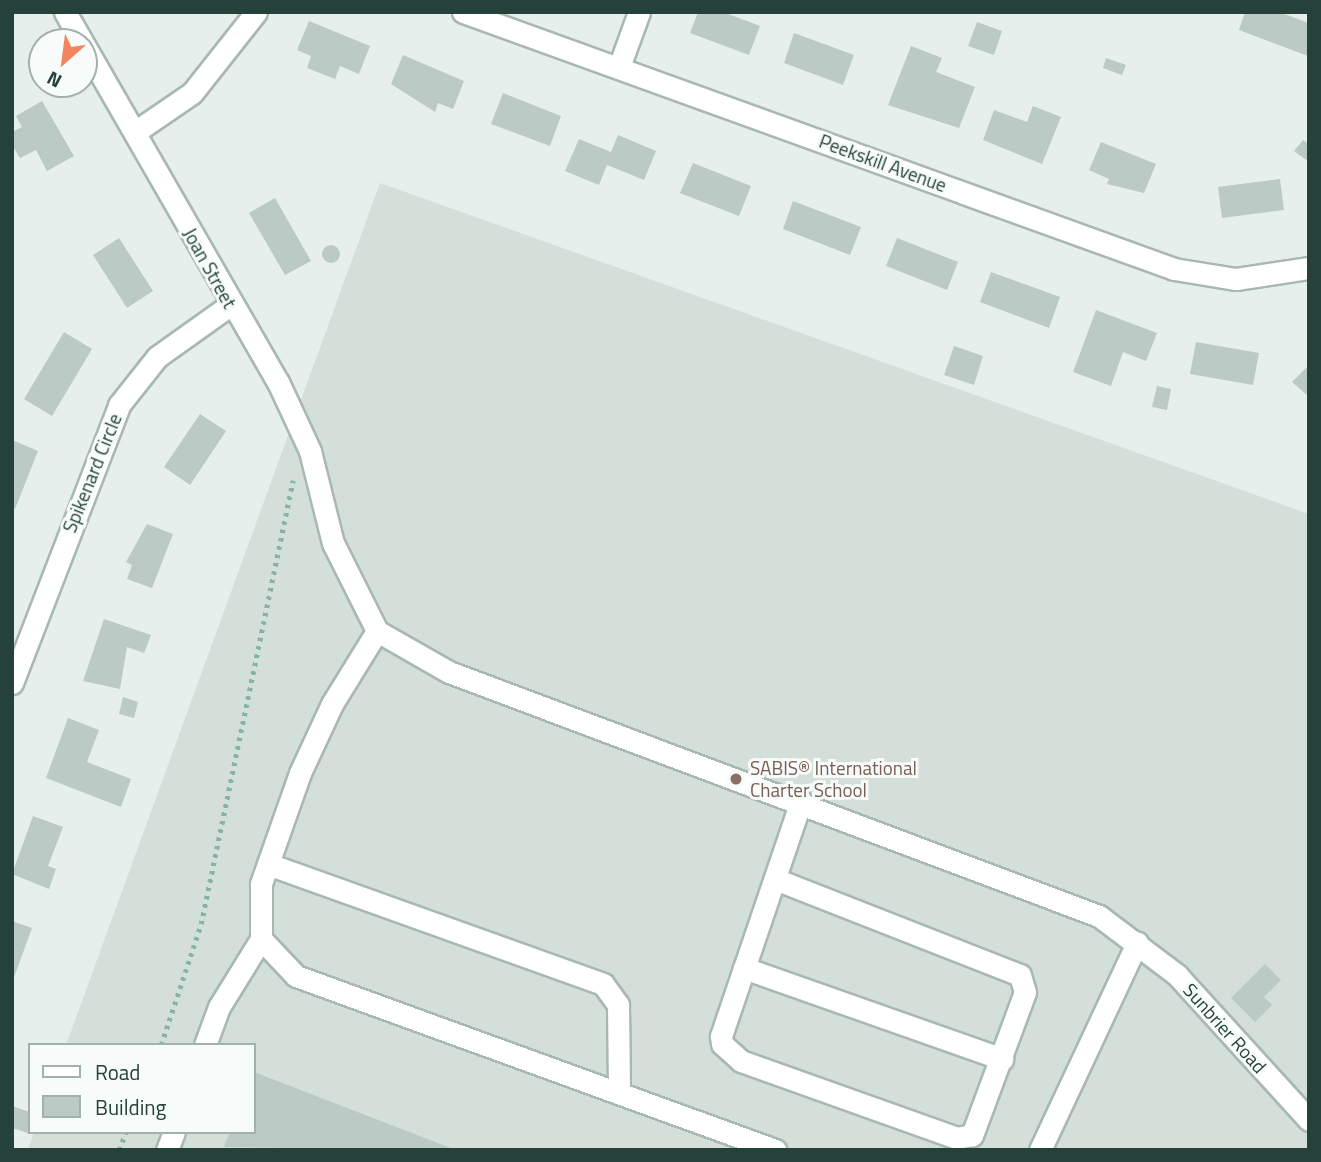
<!DOCTYPE html>
<meta charset="utf-8">
<style>
body{margin:0}
#map{position:relative;width:1321px;height:1162px;overflow:hidden;background:#e6efeb;font-family:"Titillium Web",sans-serif}
div>[style]{position:absolute}
.built>*{inset:0;background:#d4dfda}
.building>*{inset:0;background:#bbcac4}
.round{border-radius:50%}
.path>*{height:4.5px;margin-top:-2.25px;transform-origin:0;background:repeating-linear-gradient(90deg,#86b3a5 0 3.5px,transparent 0 8.5px)}
.roads{filter:drop-shadow(2px 0 #a8b8b2) drop-shadow(-2px 0 #a8b8b2) drop-shadow(0 2px #a8b8b2) drop-shadow(0 -2px #a8b8b2)}
.minor>*{height:21px;margin:-10.5px;padding:0 10.5px;transform-origin:10.5px;border-radius:10.5px;background:#fff}
.dots>*{width:19px;height:19px;translate:-50% -50%;box-sizing:border-box;border:4px solid #f7fbf9;border-radius:50%}
span{translate:-50% -50%;white-space:nowrap;text-align:center;line-height:1.15;-webkit-text-stroke:6px #f7fbf9;paint-order:stroke}
.street-label{font-size:19px;color:#24423a}
.education-label{font-size:19px;color:#785e54}
.left{translate:0 -50%;text-align:left}
.frame{position:absolute;inset:0;border:14px solid #24423a;pointer-events:none}
.legend{position:absolute;left:28px;top:1043px;width:228px;height:91px;box-sizing:border-box;background:#f7fbf9;border:2px solid #a3b1ad;margin:0;padding:9px 12px;list-style:none;font-size:21px;color:#24423a}
.legend li{display:flex;align-items:center;gap:14px;height:35px}
.legend b{width:35px;border:2px solid #a3b1ad}
.north{position:absolute;left:28px;top:28px;width:70px;height:70px;box-sizing:border-box;background:#f7fbf9;border:2px solid #a3b1ad;border-radius:50%;rotate:208deg;font-size:19px;font-weight:700;line-height:28px;text-align:center;color:#24423a}
.north::after{content:'';display:block;margin:auto;width:24px;height:32px;background:#f4845f;clip-path:polygon(50% 0,100% 100%,50% 72%,0 100%)}
</style>
<div id="map">
<div class="built">
<i style="clip-path:polygon(380px 183px,1309px 514px,1309px 1150px,28px 1150px,34px 1132px,254px 1132px,254px 1045px,66px 1045px)"></i>
</div>
<div class="building">
<i style="clip-path:polygon(698px 12px,723px 12px,760px 26px,749px 55px,690px 33px)"></i>
<i style="clip-path:polygon(1245px 12px,1279px 12px,1309px 23px,1308px 56px,1239px 30px)"></i>
<i style="clip-path:polygon(309px 21px,370px 46px,359px 74px,340px 66px,335px 79px,307px 68px,311px 56px,297px 50px)"></i>
<i style="clip-path:polygon(977px 22px,1002px 31px,994px 55px,968px 46px)"></i>
<i style="clip-path:polygon(794px 33px,854px 55px,843px 85px,784px 63px)"></i>
<i style="clip-path:polygon(911px 46px,942px 58px,936px 72px,975px 87px,959px 128px,888px 105px)"></i>
<i style="clip-path:polygon(403px 55px,464px 81px,453px 109px,438px 103px,435px 112px,391px 84px)"></i>
<i style="clip-path:polygon(1106px 58px,1126px 65px,1122px 75px,1103px 68px)"></i>
<i style="clip-path:polygon(503px 93px,561px 116px,550px 146px,491px 124px)"></i>
<i style="clip-path:polygon(42px 101px,74px 156px,47px 171px,36px 150px,20px 158px,12px 145px,12px 132px,22px 127px,16px 116px)"></i>
<i style="clip-path:polygon(1033px 106px,1061px 117px,1042px 164px,983px 140px,994px 110px,1027px 122px)"></i>
<i style="clip-path:polygon(618px 135px,656px 151px,644px 180px,607px 165px,599px 185px,565px 171px,579px 139px,611px 152px)"></i>
<i style="clip-path:polygon(1303px 140px,1309px 144px,1309px 162px,1294px 151px)"></i>
<i style="clip-path:polygon(1101px 142px,1156px 164px,1144px 193px,1107px 184px,1109px 179px,1089px 170px)"></i>
<i style="clip-path:polygon(693px 163px,751px 186px,739px 216px,680px 193px)"></i>
<i style="clip-path:polygon(1280px 179px,1284px 210px,1222px 218px,1218px 187px)"></i>
<i style="clip-path:polygon(275px 198px,311px 261px,285px 275px,249px 213px)"></i>
<i style="clip-path:polygon(793px 201px,861px 227px,850px 255px,783px 229px)"></i>
<i style="clip-path:polygon(119px 238px,153px 291px,127px 308px,93px 255px)"></i>
<i style="clip-path:polygon(897px 238px,958px 262px,947px 290px,886px 266px)"></i>
<i class="round" style="left:322px;top:245px;width:18px;height:18px"></i>
<i style="clip-path:polygon(991px 272px,1060px 297px,1049px 328px,980px 302px)"></i>
<i style="clip-path:polygon(1096px 310px,1157px 333px,1146px 361px,1123px 352px,1111px 386px,1073px 372px)"></i>
<i style="clip-path:polygon(64px 332px,92px 349px,52px 416px,24px 399px)"></i>
<i style="clip-path:polygon(1196px 342px,1259px 353px,1253px 385px,1190px 374px)"></i>
<i style="clip-path:polygon(954px 346px,983px 356px,974px 385px,944px 375px)"></i>
<i style="clip-path:polygon(1309px 365px,1309px 397px,1292px 382px)"></i>
<i style="clip-path:polygon(1157px 386px,1171px 389px,1167px 410px,1152px 407px)"></i>
<i style="clip-path:polygon(200px 414px,226px 431px,190px 485px,164px 467px)"></i>
<i style="clip-path:polygon(12px 440px,38px 451px,15px 509px,12px 508px)"></i>
<i style="clip-path:polygon(147px 524px,173px 534px,152px 588px,127px 579px,132px 565px,126px 562px)"></i>
<i style="clip-path:polygon(104px 619px,151px 635px,144px 653px,127px 647px,120px 689px,83px 681px)"></i>
<i style="clip-path:polygon(123px 697px,138px 702px,134px 718px,119px 714px)"></i>
<i style="clip-path:polygon(68px 718px,99px 730px,87px 762px,131px 779px,121px 807px,46px 778px)"></i>
<i style="clip-path:polygon(33px 816px,63px 827px,48px 866px,56px 869px,49px 889px,12px 874px)"></i>
<i style="clip-path:polygon(12px 921px,32px 928px,13px 980px,12px 980px)"></i>
<i style="clip-path:polygon(1265px 964px,1281px 980px,1264px 997px,1272px 1005px,1255px 1022px,1231px 998px)"></i>
<i style="clip-path:polygon(254px 1072px,456px 1150px,224px 1147px,230px 1132px,254px 1132px)"></i>
<i style="clip-path:polygon(12px 1106px,30px 1112px,28px 1133px,12px 1128px)"></i>
</div>
<div class="path">
<i style="left:161px;top:1045px;width:127px;rotate:-71.7deg"></i>
<i style="left:201px;top:924px;width:453px;rotate:-78.3deg"></i>
<i style="left:119px;top:1150px;width:19px;rotate:-69deg"></i>
</div>
<div class="roads">
<div class="minor">
<i style="left:65px;top:12px;width:34px;rotate:60deg"></i>
<i style="left:463px;top:12px;width:756px;rotate:19.87deg"></i>
<i style="left:1174px;top:269px;width:63px;rotate:9.2deg"></i>
<i style="left:1236px;top:279px;width:74px;rotate:-8.6deg"></i>
<i style="left:84px;top:45px;width:389px;rotate:60.1deg"></i>
<i style="left:278px;top:382px;width:76px;rotate:65.1deg"></i>
<i style="left:310px;top:451px;width:95px;rotate:76deg"></i>
<i style="left:333px;top:543px;width:98px;rotate:63.4deg"></i>
<i style="left:377px;top:631px;width:83px;rotate:29.7deg"></i>
<i style="left:449px;top:672px;width:694px;rotate:20.58deg"></i>
<i style="left:1099px;top:916px;width:98px;rotate:37.1deg"></i>
<i style="left:1177px;top:975px;width:196px;rotate:47.7deg"></i>
<i style="left:619px;top:67px;width:59px;rotate:-70deg"></i>
<i style="left:135px;top:132px;width:69px;rotate:-34.4deg"></i>
<i style="left:192px;top:93px;width:103px;rotate:-51.7deg"></i>
<i style="left:377px;top:631px;width:86px;rotate:121.7deg"></i>
<i style="left:332px;top:704px;width:76px;rotate:114.9deg"></i>
<i style="left:300px;top:773px;width:118px;rotate:109.4deg"></i>
<i style="left:261px;top:884px;width:55px;rotate:90deg"></i>
<i style="left:261px;top:939px;width:51px;rotate:46.6deg"></i>
<i style="left:296px;top:976px;width:510px;rotate:19.96deg"></i>
<i style="left:12px;top:683px;width:298px;rotate:-68.9deg"></i>
<i style="left:119px;top:405px;width:61px;rotate:-51.6deg"></i>
<i style="left:157px;top:357px;width:90px;rotate:-35.5deg"></i>
<i style="left:268px;top:864px;width:356px;rotate:19.7deg"></i>
<i style="left:603px;top:984px;width:26px;rotate:54deg"></i>
<i style="left:618px;top:1005px;width:88px;rotate:89.3deg"></i>
<i style="left:775px;top:879px;width:263px;rotate:21.4deg"></i>
<i style="left:1020px;top:975px;width:18px;rotate:74deg"></i>
<i style="left:1025px;top:992px;width:153px;rotate:110.3deg"></i>
<i style="left:972px;top:1135px;width:15px;rotate:169deg"></i>
<i style="left:957px;top:1138px;width:229px;rotate:-160.4deg"></i>
<i style="left:741px;top:1061px;width:25px;rotate:-138deg"></i>
<i style="left:722px;top:1044px;width:8px;rotate:-97deg"></i>
<i style="left:721px;top:1036px;width:248px;rotate:-71.2deg"></i>
<i style="left:744px;top:968px;width:274px;rotate:19.4deg"></i>
<i style="left:205px;top:1045px;width:40px;rotate:-69.8deg"></i>
<i style="left:219px;top:1007px;width:80px;rotate:-58.3deg"></i>
<i style="left:167px;top:1150px;width:19px;rotate:-69deg"></i>
<i style="left:1040px;top:1150px;width:229px;rotate:-64.9deg"></i>
</div>
</div>
<div class="dots">
<i style="left:736px;top:779px;background:#8d6e63"></i>
</div>
<div class="street-label">
<span style="left:883px;top:163px;rotate:20deg">Peekskill Avenue</span>
<span style="left:210px;top:268px;rotate:61deg">Joan Street</span>
<span style="left:92px;top:473px;rotate:-68deg">Spikenard Circle</span>
<span style="left:1225px;top:1028px;rotate:48deg">Sunbrier Road</span>
</div>
<div class="education-label">
<span class="left" style="left:750px;top:779px">SABIS® International<br>Charter School</span>
</div>
<div class="frame"></div>
<ul class="legend">
<li><b style="height:9px;background:#fff"></b>Road</li>
<li><b style="height:19px;background:#bbcac4"></b>Building</li>
</ul>
<div class="north">N</div>
</div>
